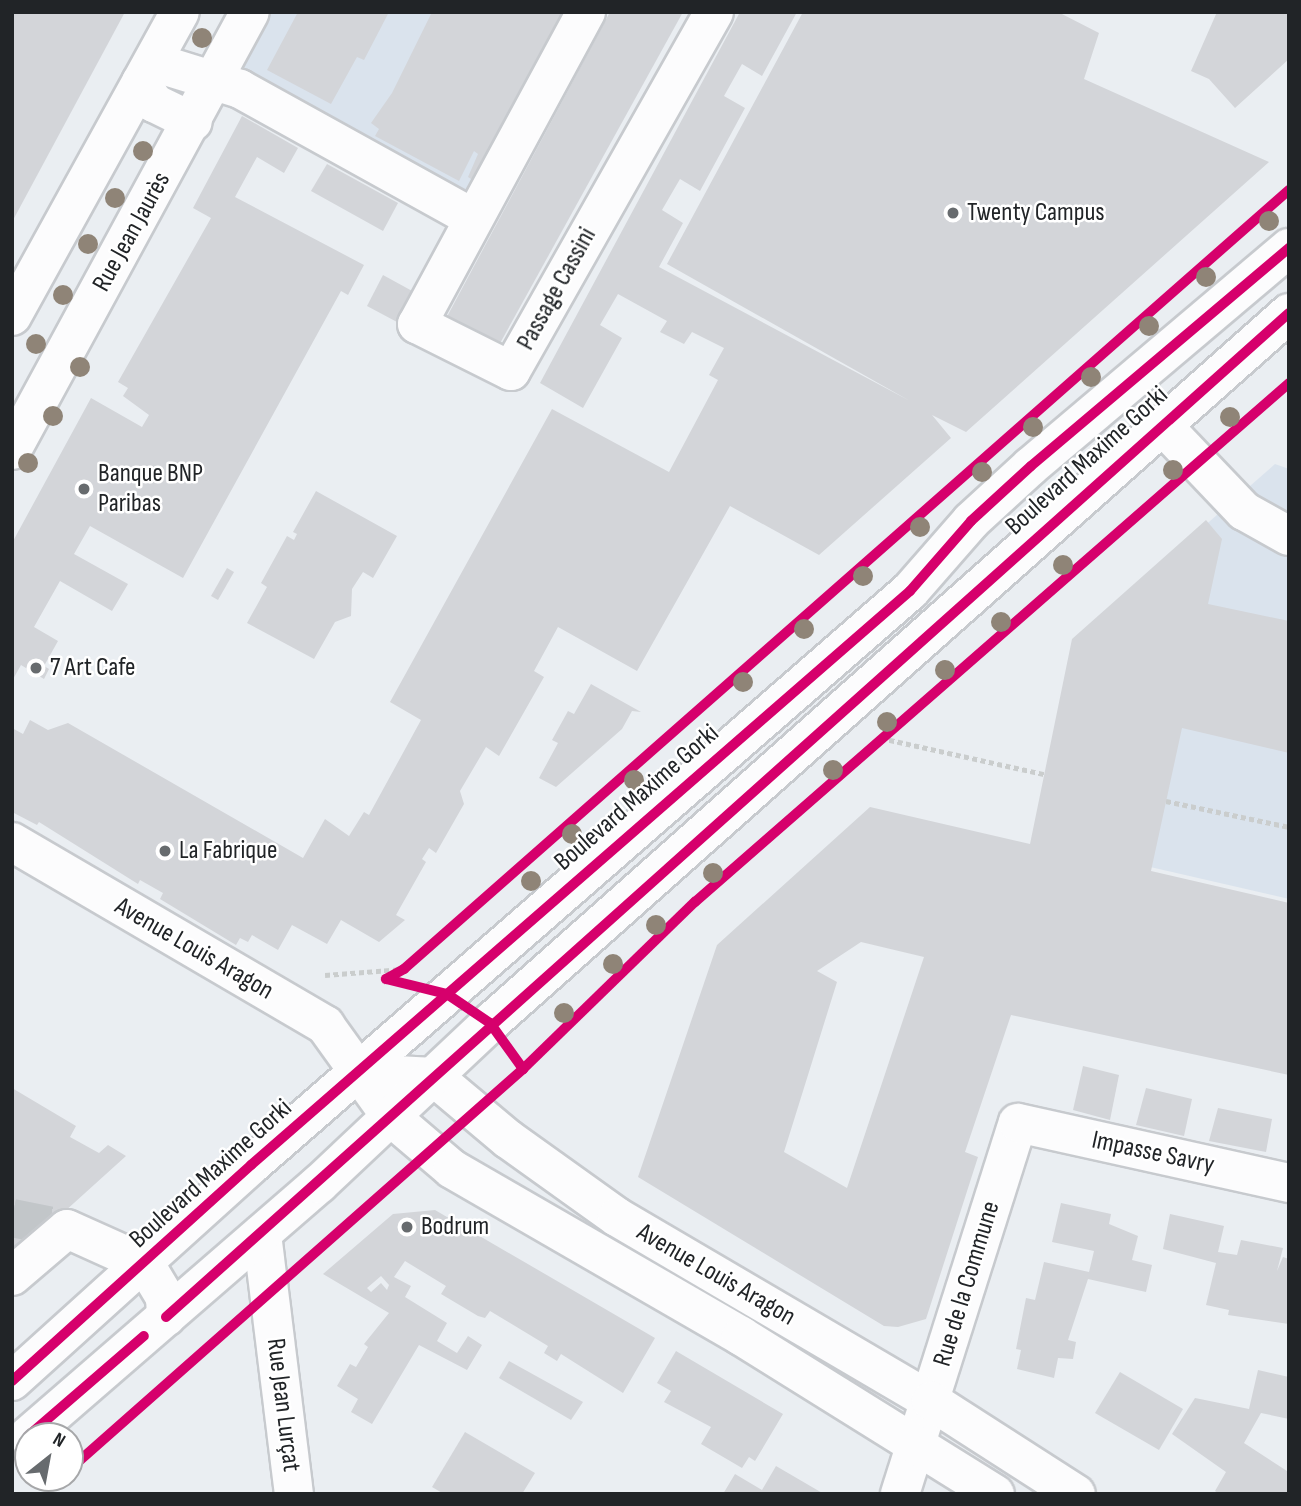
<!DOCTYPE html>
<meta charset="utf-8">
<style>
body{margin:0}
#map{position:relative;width:1301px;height:1506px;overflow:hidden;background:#eaeef2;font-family:"Sofia Sans Condensed",sans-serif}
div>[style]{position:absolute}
.built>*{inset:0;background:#dae3ed}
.building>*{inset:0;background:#d3d5d9}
.minor-tunnel>*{height:38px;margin-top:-19px;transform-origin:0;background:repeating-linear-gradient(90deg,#c2c6c9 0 38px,transparent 0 57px)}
.path>*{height:4.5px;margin-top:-2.25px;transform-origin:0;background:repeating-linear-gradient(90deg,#cacdcd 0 5px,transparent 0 8.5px)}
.roads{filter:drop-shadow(2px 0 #c7cace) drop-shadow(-2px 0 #c7cace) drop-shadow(0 2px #c7cace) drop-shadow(0 -2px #c7cace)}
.minor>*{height:38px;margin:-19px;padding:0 19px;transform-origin:19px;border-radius:19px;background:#fcfcfd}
.major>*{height:38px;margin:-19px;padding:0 19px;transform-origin:19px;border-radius:19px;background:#fcfcfd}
.cycleway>*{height:10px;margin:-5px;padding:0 5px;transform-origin:5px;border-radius:5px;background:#d6006c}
.trees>*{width:20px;height:20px;margin:-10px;border-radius:50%;background:#8f8477}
.dots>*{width:19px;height:19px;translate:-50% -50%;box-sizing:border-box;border:4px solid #fff;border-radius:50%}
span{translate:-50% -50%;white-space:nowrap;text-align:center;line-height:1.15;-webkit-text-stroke:5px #fff;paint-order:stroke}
.poi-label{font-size:26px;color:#212427}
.left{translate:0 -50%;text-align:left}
.street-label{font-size:26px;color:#212427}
.frame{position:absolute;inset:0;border:14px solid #212427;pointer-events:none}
.north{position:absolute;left:14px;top:1422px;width:70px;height:70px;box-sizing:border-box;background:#fff;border:2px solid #a6a7a9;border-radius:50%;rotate:31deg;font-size:19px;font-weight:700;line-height:28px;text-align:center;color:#212427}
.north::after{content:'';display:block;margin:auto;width:24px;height:32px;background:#676b6e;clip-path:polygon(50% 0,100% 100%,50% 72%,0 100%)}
</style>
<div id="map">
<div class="built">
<i style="clip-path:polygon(272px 12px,576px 12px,474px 201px,241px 70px)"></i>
<i style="clip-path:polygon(1275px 464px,1289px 469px,1289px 899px,1033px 840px,1079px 636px)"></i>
</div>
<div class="building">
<i style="clip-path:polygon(12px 12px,125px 12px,12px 222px)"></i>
<i style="clip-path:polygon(298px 12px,389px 12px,364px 60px,357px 57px,331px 104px,267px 70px)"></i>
<i style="clip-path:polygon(432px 12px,565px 12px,474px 181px,468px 177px,478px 154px,474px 151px,459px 181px,375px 136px,379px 129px,371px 123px,392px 93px)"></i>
<i style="clip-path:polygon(610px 12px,683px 12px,493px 356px,442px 326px)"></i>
<i style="clip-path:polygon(740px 12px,797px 12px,762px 76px,742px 64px,724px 96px,745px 108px,700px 191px,680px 179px,662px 210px,683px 223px,659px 267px,910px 401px,667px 264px,803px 12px,1058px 12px,1099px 33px,1084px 79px,1269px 162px,966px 432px,932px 415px,951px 438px,819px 555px,730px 506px,637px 671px,558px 627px,534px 671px,544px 677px,499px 756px,486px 747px,460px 791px,464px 804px,436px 853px,429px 848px,422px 859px,426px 862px,396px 915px,405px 920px,379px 942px,341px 920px,327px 944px,292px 925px,278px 950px,252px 935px,248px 942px,240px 938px,236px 945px,160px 899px,163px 893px,140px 880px,138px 884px,39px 822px,37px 825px,12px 812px,12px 728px,23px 734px,30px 720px,48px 730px,68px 723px,303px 858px,325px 819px,349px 836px,364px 812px,369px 815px,421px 720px,390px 702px,552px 409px,669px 472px,718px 380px,709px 375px,724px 348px,692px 332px,684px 344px,660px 332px,667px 321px,618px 294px,600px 325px,622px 338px,583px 408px,540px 383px)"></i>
<i style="clip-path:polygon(1217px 12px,1289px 12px,1289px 59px,1235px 108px,1209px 79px,1191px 71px)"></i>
<i style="clip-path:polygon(242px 116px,298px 148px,284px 173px,257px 157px,235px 197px,364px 265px,348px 295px,341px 291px,183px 578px,90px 526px,74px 554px,128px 584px,112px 611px,60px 581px,34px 627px,58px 641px,44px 666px,49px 669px,44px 679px,21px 665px,12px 681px,12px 543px,91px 398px,142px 427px,149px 415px,123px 396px,128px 388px,118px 382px,211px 218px,193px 208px)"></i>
<i style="clip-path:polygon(327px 164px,398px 203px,383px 231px,311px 191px)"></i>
<i style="clip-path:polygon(383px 275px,414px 292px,397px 322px,367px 306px)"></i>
<i style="clip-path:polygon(316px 491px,397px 536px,373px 578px,363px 572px,352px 589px,351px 616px,335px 622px,314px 659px,247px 623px,267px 587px,261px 583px,287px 536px,294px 540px,297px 534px,293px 532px)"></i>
<i style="clip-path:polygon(evenodd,1206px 520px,1222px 539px,1208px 604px,1289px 621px,1289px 753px,1182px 728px,1151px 871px,1289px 903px,1289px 1075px,1011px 1015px,965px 1152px,978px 1157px,926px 1319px,898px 1327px,884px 1326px,638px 1177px,717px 945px,870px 807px,1030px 844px,1072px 639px,1206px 520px,861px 942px,924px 957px,847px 1188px,784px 1152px,837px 982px,817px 971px,861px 942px)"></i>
<i style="clip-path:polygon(227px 568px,234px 572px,218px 600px,211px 596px)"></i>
<i style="clip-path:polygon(591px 684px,641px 712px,632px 711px,622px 729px,556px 787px,539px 778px,558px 743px,552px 740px,568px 711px,574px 714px)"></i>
<i style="clip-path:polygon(1083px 1066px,1119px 1075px,1110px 1120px,1073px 1110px)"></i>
<i style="clip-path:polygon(12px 1088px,76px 1126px,70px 1137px,99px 1153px,108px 1145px,126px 1156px,12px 1259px)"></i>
<i style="clip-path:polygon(1146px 1088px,1192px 1099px,1184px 1136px,1136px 1125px)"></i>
<i style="clip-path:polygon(1218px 1108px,1272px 1119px,1266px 1152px,1209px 1141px)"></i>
<i style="clip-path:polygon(1061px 1203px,1111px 1214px,1109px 1224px,1138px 1236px,1132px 1260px,1152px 1265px,1146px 1292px,1088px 1279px,1068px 1340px,1076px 1342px,1073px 1359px,1058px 1358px,1054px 1378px,1017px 1369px,1021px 1350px,1016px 1349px,1026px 1298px,1035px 1300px,1044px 1262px,1089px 1272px,1094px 1251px,1052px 1242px)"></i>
<i style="clip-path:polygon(evenodd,435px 1210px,655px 1338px,623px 1393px,561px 1354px,557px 1361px,544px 1353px,548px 1346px,490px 1311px,485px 1318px,478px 1316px,441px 1294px,446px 1286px,405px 1261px,394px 1277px,411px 1286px,405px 1297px,447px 1323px,437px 1341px,457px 1353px,468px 1336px,482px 1345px,467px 1370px,419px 1345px,372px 1424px,351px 1412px,358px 1399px,337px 1386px,350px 1364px,356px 1367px,368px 1347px,364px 1344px,389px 1313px,323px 1274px,393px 1214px,435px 1210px,381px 1276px,389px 1285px,387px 1290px,381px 1283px,371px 1292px,367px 1288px,381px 1276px)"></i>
<i style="clip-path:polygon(1170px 1214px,1224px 1226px,1218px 1252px,1237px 1255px,1241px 1240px,1283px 1248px,1277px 1271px,1283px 1257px,1289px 1259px,1289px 1324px,1228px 1315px,1229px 1310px,1206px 1305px,1216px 1263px,1163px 1249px)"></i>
<i style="clip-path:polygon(676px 1351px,783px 1414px,755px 1461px,749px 1457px,742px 1468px,701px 1444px,711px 1427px,664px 1402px,671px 1391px,657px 1383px)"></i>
<i style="clip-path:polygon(509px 1361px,583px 1402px,571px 1420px,499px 1378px)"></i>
<i style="clip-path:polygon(1258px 1370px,1289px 1377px,1289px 1419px,1261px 1413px,1244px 1443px,1287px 1471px,1289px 1468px,1289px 1494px,1219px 1494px,1215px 1491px,1226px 1472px,1172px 1434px,1195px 1398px,1249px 1409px)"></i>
<i style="clip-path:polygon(1120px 1372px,1183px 1409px,1159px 1450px,1095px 1413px)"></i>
<i style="clip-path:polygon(465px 1432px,535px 1473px,522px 1494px,444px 1494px,432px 1487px)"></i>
<i style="clip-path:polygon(776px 1466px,824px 1494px,723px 1494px,735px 1474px,762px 1490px)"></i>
</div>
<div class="minor-tunnel">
<i style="left:12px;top:1218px;width:56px;rotate:11.3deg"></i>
</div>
<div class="path">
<i style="left:881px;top:738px;width:167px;rotate:12.5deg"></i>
<i style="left:1166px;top:801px;width:126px;rotate:11.9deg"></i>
<i style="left:325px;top:975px;width:79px;rotate:-4.3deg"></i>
</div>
<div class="roads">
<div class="minor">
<i style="left:586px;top:12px;width:355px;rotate:118.4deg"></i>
<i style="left:417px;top:324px;width:105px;rotate:26.6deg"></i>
<i style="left:511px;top:371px;width:412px;rotate:-60.5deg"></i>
<i style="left:153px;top:62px;width:91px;rotate:17.2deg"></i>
<i style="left:240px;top:89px;width:266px;rotate:29deg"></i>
<i style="left:141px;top:82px;width:25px;rotate:58deg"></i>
<i style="left:154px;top:103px;width:43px;rotate:26deg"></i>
<i style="left:12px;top:316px;width:347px;rotate:-61.1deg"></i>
<i style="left:1162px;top:425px;width:119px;rotate:46.4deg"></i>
<i style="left:1244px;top:511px;width:51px;rotate:29.1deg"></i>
<i style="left:12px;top:450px;width:498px;rotate:-61.5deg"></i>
<i style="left:262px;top:1234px;width:262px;rotate:83deg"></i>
<i style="left:12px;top:1276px;width:72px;rotate:-40.5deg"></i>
<i style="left:67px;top:1229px;width:85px;rotate:24.2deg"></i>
<i style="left:145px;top:1264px;width:39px;rotate:59deg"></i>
<i style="left:165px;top:1297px;width:20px;rotate:87deg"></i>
<i style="left:900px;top:1494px;width:389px;rotate:-72.4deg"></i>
<i style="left:1018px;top:1123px;width:278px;rotate:12.5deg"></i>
</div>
<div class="major">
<i style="left:12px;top:842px;width:363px;rotate:30.3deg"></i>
<i style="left:325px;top:1025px;width:113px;rotate:54.3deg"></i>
<i style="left:391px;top:1117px;width:80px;rotate:40.4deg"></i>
<i style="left:452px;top:1169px;width:334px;rotate:30deg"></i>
<i style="left:741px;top:1336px;width:299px;rotate:31.9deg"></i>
<i style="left:358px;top:1073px;width:76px;rotate:3deg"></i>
<i style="left:434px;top:1077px;width:97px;rotate:40deg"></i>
<i style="left:508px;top:1139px;width:134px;rotate:35.6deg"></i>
<i style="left:617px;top:1217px;width:364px;rotate:30.4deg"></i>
<i style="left:931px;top:1401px;width:172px;rotate:32.7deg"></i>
<i style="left:12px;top:1381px;width:322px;rotate:-42.1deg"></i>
<i style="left:251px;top:1165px;width:874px;rotate:-41.06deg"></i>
<i style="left:910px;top:591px;width:93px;rotate:-48.9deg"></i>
<i style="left:971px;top:521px;width:81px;rotate:-42.5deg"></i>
<i style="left:1031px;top:466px;width:338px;rotate:-40.2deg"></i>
<i style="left:28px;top:1436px;width:385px;rotate:-40.9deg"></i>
<i style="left:319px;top:1184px;width:235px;rotate:-43.3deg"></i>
<i style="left:490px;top:1023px;width:1069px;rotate:-41.62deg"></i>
</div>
</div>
<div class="cycleway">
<i style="left:386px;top:979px;width:21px;rotate:-29deg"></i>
<i style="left:404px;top:969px;width:1179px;rotate:-41.36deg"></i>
<i style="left:386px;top:979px;width:63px;rotate:13.8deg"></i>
<i style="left:447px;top:994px;width:52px;rotate:34deg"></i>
<i style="left:490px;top:1023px;width:57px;rotate:54.3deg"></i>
<i style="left:166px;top:1317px;width:1506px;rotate:-41.8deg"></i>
<i style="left:12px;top:1381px;width:322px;rotate:-42.1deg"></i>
<i style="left:251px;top:1165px;width:874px;rotate:-41.06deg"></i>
<i style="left:910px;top:591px;width:93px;rotate:-48.9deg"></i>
<i style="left:971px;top:521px;width:81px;rotate:-42.5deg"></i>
<i style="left:1031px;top:466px;width:338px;rotate:-40.2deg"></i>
<i style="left:28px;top:1436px;width:153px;rotate:-40.8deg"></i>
<i style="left:70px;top:1469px;width:604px;rotate:-41.44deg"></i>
<i style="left:523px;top:1069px;width:240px;rotate:-44.2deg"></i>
<i style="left:695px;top:902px;width:789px;rotate:-41.14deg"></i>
</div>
<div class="trees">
<i style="left:202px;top:38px"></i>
<i style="left:143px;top:151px"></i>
<i style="left:115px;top:198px"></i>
<i style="left:1269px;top:221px"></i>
<i style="left:88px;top:244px"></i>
<i style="left:1206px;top:277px"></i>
<i style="left:63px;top:295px"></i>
<i style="left:1149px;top:326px"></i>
<i style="left:36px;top:344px"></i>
<i style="left:80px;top:367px"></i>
<i style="left:1091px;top:377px"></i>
<i style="left:53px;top:416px"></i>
<i style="left:1230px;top:417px"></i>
<i style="left:1033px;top:427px"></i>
<i style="left:28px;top:463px"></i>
<i style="left:1173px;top:470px"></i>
<i style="left:982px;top:472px"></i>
<i style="left:920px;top:527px"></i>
<i style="left:1063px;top:565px"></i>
<i style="left:863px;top:576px"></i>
<i style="left:1001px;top:622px"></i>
<i style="left:804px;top:629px"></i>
<i style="left:945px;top:670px"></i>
<i style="left:743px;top:682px"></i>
<i style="left:887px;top:722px"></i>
<i style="left:833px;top:770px"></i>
<i style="left:634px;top:780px"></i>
<i style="left:572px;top:834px"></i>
<i style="left:713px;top:873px"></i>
<i style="left:531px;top:881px"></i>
<i style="left:656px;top:925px"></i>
<i style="left:613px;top:964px"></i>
<i style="left:564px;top:1013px"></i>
</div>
<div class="dots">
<i style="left:953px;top:213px;background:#676b6e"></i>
<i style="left:84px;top:489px;background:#676b6e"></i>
<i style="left:36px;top:668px;background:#676b6e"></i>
<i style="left:165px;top:851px;background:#676b6e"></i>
<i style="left:407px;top:1227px;background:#676b6e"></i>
</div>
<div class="poi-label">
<span class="left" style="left:967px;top:213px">Twenty Campus</span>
<span class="left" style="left:98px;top:489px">Banque BNP<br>Paribas</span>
<span class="left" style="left:50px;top:668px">7 Art Cafe</span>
<span class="left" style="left:179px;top:851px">La Fabrique</span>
<span class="left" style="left:421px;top:1227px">Bodrum</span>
</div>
<div class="street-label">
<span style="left:132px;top:232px;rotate:-61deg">Rue Jean Jaurès</span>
<span style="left:557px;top:289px;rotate:-61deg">Passage Cassini</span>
<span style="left:1087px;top:461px;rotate:-42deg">Boulevard Maxime Gorki</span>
<span style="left:637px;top:798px;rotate:-41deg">Boulevard Maxime Gorki</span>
<span style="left:194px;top:949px;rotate:30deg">Avenue Louis Aragon</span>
<span style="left:1153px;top:1153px;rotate:12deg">Impasse Savry</span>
<span style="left:211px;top:1174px;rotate:-42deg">Boulevard Maxime Gorki</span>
<span style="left:716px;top:1275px;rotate:30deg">Avenue Louis Aragon</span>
<span style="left:967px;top:1284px;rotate:-73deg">Rue de la Commune</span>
<span style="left:283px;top:1405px;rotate:83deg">Rue Jean Lurçat</span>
</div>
<div class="frame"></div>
<div class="north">N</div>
</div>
